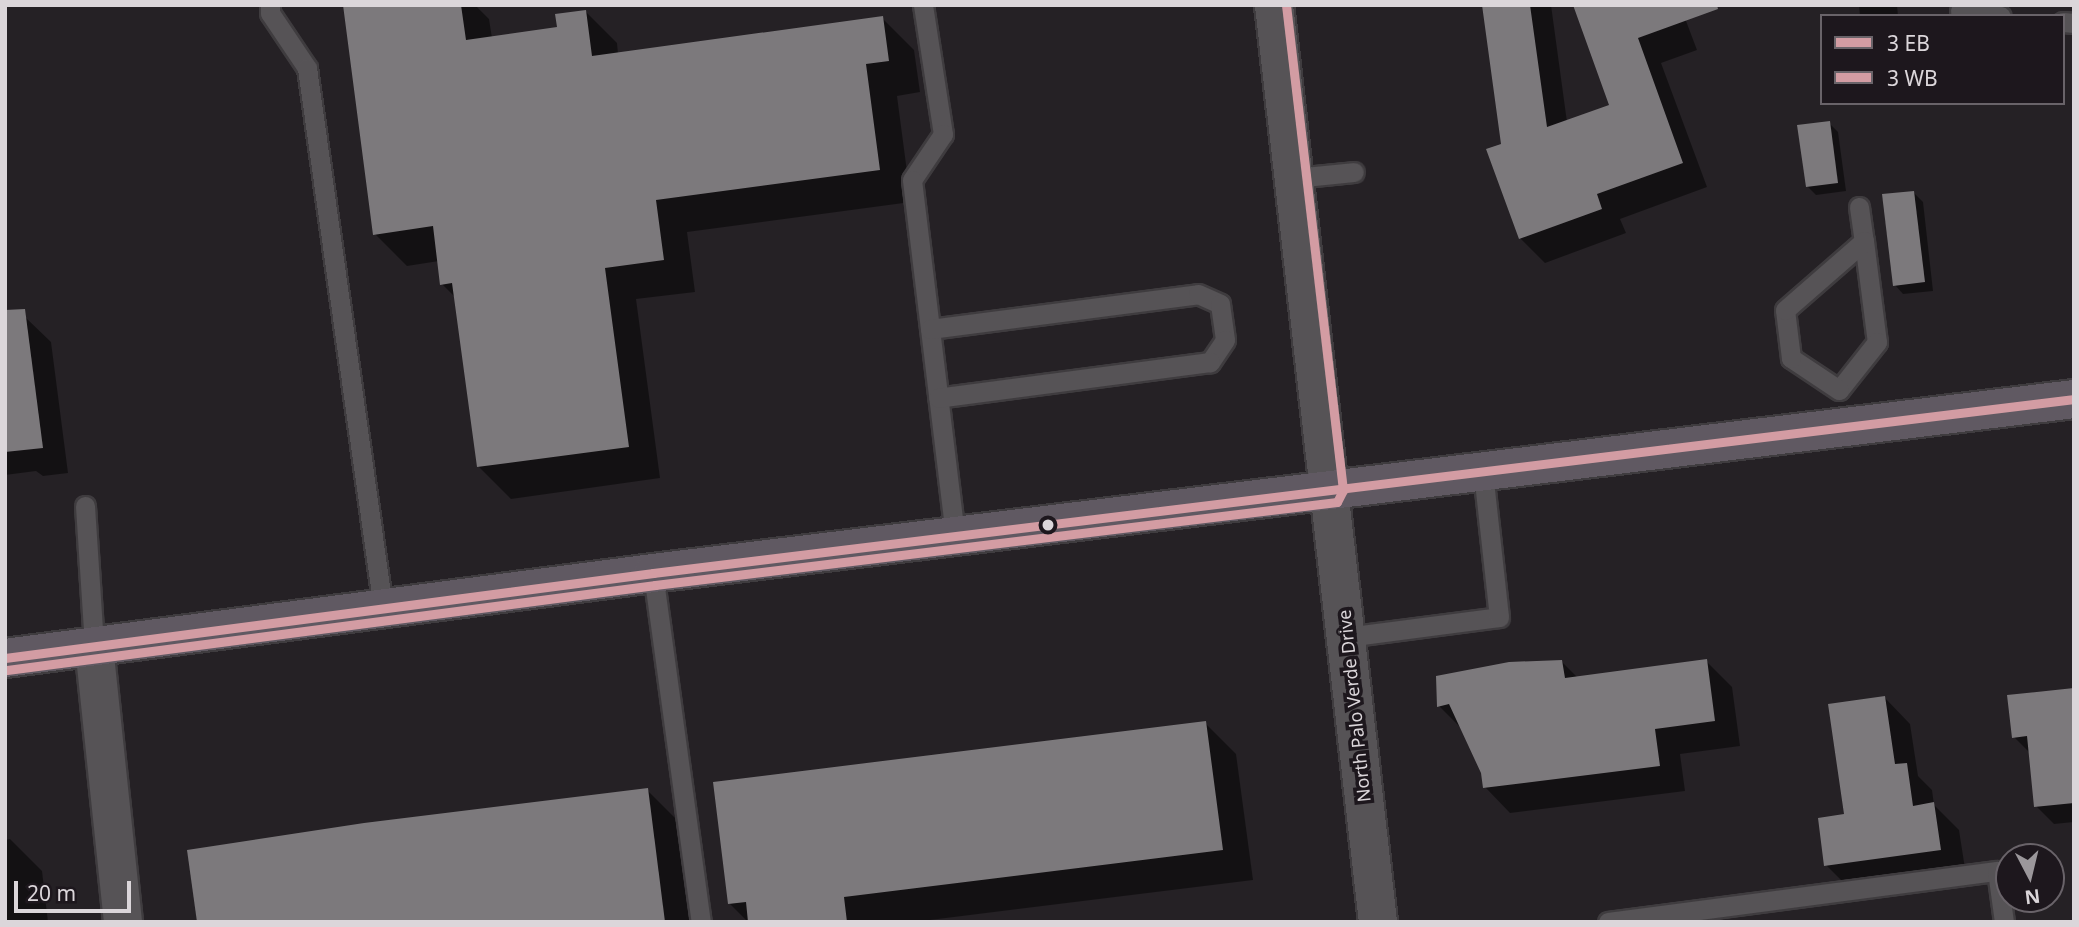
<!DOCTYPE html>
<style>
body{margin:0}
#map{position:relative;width:2079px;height:927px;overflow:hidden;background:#252125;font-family:"Noto Sans",sans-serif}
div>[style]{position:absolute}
.shadow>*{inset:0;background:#0007}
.building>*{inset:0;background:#7c797c}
.roads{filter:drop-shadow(2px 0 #3f3c3f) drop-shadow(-2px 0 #3f3c3f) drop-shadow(0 2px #3f3c3f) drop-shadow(0 -2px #3f3c3f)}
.service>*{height:19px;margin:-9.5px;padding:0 9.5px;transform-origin:9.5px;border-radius:9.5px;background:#565356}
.minor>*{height:38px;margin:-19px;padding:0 19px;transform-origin:19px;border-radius:19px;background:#565356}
.primary>*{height:38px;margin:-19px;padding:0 19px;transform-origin:19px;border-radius:19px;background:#605962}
.bus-1>*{height:9px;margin:-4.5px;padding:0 4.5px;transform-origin:4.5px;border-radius:4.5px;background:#d39ca3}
.bus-2>*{height:9px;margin:-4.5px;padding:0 4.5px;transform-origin:4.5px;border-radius:4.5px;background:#d39ca3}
.dots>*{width:19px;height:19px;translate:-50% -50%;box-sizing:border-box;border:4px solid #1d171d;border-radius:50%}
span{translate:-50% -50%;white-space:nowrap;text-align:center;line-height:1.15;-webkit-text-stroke:7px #1d171d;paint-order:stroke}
.street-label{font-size:18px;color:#dbd6da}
.frame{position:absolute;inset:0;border:7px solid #dbd6da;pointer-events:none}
.legend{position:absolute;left:1820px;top:14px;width:245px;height:91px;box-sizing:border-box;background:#1d171d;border:2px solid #696369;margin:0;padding:9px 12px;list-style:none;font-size:21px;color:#dbd6da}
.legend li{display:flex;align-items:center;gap:14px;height:35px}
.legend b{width:35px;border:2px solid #696369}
.north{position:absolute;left:1995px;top:843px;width:70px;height:70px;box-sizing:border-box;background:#1d171d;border:2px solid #696369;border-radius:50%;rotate:173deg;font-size:19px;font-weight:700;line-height:28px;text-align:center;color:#dbd6da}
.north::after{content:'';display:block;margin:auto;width:24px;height:32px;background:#9b979b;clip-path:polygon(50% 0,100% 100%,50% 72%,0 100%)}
.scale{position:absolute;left:14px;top:881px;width:117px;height:32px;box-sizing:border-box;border:4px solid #dbd6da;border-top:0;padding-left:9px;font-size:21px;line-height:24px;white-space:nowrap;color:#dbd6da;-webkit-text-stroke:5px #1d171d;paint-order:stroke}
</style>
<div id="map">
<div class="shadow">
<i style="clip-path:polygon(345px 5px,475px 5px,489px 19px,492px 38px,559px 29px,585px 11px,617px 43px,618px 54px,882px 18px,914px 50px,920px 92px,897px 96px,911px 202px,687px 232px,695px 292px,636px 299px,660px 478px,511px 499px,479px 467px,456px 298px,442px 284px,439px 261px,407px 266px,375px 234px)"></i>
<i style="clip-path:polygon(1483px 5px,1551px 5px,1567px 122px,1611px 106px,1575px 5px,1680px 5px,1697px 50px,1661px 63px,1707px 187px,1620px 219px,1626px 233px,1545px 263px,1520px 238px,1503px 145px)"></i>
<i style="clip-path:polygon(1859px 5px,1897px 5px,1898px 16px,1860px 16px)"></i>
<i style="clip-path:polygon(1829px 123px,1838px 132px,1846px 191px,1816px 195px,1807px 186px)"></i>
<i style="clip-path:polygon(1914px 193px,1923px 202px,1933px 291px,1903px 294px,1895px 285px)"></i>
<i style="clip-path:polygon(25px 317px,51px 342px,68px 473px,43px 476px,36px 471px,5px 475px,5px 319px)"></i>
<i style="clip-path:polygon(1706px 661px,1732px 687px,1740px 746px,1680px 754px,1685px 791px,1510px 813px,1485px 787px,1482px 773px,1463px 730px,1439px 706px,1562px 662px,1578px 678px)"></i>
<i style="clip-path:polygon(2074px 689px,2074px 822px,2054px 824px,2036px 806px,2031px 754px,2014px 737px)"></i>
<i style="clip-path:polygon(1885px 698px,1910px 724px,1918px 776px,1932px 790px,1934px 805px,1959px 830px,1966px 875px,1852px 891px,1826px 865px)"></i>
<i style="clip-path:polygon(1205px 723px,1236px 754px,1253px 880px,914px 922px,748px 922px,730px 904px)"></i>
<i style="clip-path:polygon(647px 790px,679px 822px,692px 922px,199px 922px)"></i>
<i style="clip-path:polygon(10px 839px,42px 871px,48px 922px,5px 922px,5px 840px)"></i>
</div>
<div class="building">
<i style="clip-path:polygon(343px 5px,461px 5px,466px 40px,557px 27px,555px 14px,586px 10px,592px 56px,883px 16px,889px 61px,866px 64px,880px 170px,656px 200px,664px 260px,605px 268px,629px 447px,477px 467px,452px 283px,440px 285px,433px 226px,373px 235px)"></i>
<i style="clip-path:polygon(1482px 5px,1530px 5px,1547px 127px,1609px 105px,1573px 5px,1717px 5px,1718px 9px,1638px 38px,1683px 163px,1597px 194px,1602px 209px,1519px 239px,1486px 149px,1501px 144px)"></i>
<i style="clip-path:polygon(1830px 121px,1838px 183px,1806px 187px,1797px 125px)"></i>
<i style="clip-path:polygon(1914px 191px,1925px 282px,1893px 286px,1882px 194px)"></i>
<i style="clip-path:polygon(25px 309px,43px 448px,5px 452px,5px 310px)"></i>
<i style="clip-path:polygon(1707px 659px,1715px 721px,1655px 729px,1660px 766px,1483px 788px,1481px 773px,1449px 704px,1437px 707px,1436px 676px,1509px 662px,1562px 660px,1565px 678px)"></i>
<i style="clip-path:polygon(2074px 688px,2074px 803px,2034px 807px,2027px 736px,2012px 738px,2007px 695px)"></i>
<i style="clip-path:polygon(1885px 696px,1895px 764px,1907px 763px,1913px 806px,1934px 802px,1941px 850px,1824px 866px,1818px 818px,1844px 814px,1828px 704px)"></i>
<i style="clip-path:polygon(1206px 721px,1223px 850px,844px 897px,847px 922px,748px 922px,746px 902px,728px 904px,713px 782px)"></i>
<i style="clip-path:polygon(648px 788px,665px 922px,197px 922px,187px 850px,364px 823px)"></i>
</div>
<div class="roads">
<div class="service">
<i style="left:270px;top:5px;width:8px;rotate:90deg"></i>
<i style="left:270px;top:13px;width:66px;rotate:56.1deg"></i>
<i style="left:307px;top:68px;width:545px;rotate:81.99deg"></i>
<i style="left:923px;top:5px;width:131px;rotate:81.2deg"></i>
<i style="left:943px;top:134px;width:55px;rotate:124deg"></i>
<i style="left:912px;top:180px;width:359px;rotate:83.1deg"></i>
<i style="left:1960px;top:11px;width:41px;rotate:7deg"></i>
<i style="left:2063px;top:22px;width:11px;rotate:5deg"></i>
<i style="left:1294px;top:178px;width:60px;rotate:-5.7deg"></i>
<i style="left:1859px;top:207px;width:34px;rotate:82deg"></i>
<i style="left:1864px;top:241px;width:102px;rotate:82.7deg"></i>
<i style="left:1877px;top:342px;width:61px;rotate:128.4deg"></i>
<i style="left:1839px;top:390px;width:58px;rotate:-146.3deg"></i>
<i style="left:1791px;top:358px;width:48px;rotate:-97.1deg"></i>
<i style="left:1785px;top:310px;width:105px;rotate:-41.1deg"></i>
<i style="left:930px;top:329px;width:270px;rotate:-7.4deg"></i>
<i style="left:1198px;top:294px;width:24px;rotate:24deg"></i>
<i style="left:1220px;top:304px;width:36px;rotate:82deg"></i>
<i style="left:1225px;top:340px;width:27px;rotate:124deg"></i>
<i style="left:1210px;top:362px;width:274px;rotate:172.5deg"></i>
<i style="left:85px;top:506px;width:140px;rotate:86.3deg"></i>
<i style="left:653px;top:573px;width:352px;rotate:82.2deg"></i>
<i style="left:1346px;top:637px;width:154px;rotate:-7.4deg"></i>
<i style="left:1499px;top:617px;width:146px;rotate:-96.3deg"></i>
<i style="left:1608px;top:922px;width:392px;rotate:-7.5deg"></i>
<i style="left:1997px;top:871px;width:51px;rotate:82.2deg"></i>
</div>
<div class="minor">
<i style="left:1274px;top:5px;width:923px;rotate:83.53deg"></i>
<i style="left:94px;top:646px;width:278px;rotate:84deg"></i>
</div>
<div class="primary">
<i style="left:5px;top:658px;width:654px;rotate:-7.47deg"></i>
<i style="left:653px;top:573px;width:1432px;rotate:-6.98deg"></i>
</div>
</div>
<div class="bus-1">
<i style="left:5px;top:658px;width:654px;rotate:-7.47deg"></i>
<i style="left:653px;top:573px;width:1432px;rotate:-6.98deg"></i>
</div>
<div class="bus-2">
<i style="left:7px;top:670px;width:654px;rotate:-7.47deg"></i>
<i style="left:655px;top:585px;width:687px;rotate:-6.94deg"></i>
<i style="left:1337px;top:502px;width:13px;rotate:-63deg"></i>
<i style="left:1343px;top:490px;width:488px;rotate:-96.7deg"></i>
</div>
<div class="dots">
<i style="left:1048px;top:525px;background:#dbd6da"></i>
</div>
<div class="street-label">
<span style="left:1354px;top:706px;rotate:-96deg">North Palo Verde Drive</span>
</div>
<div class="frame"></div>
<ul class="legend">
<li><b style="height:9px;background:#d39ca3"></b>3 EB</li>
<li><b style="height:9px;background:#d39ca3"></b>3 WB</li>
</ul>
<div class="north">N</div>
<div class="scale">20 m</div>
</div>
